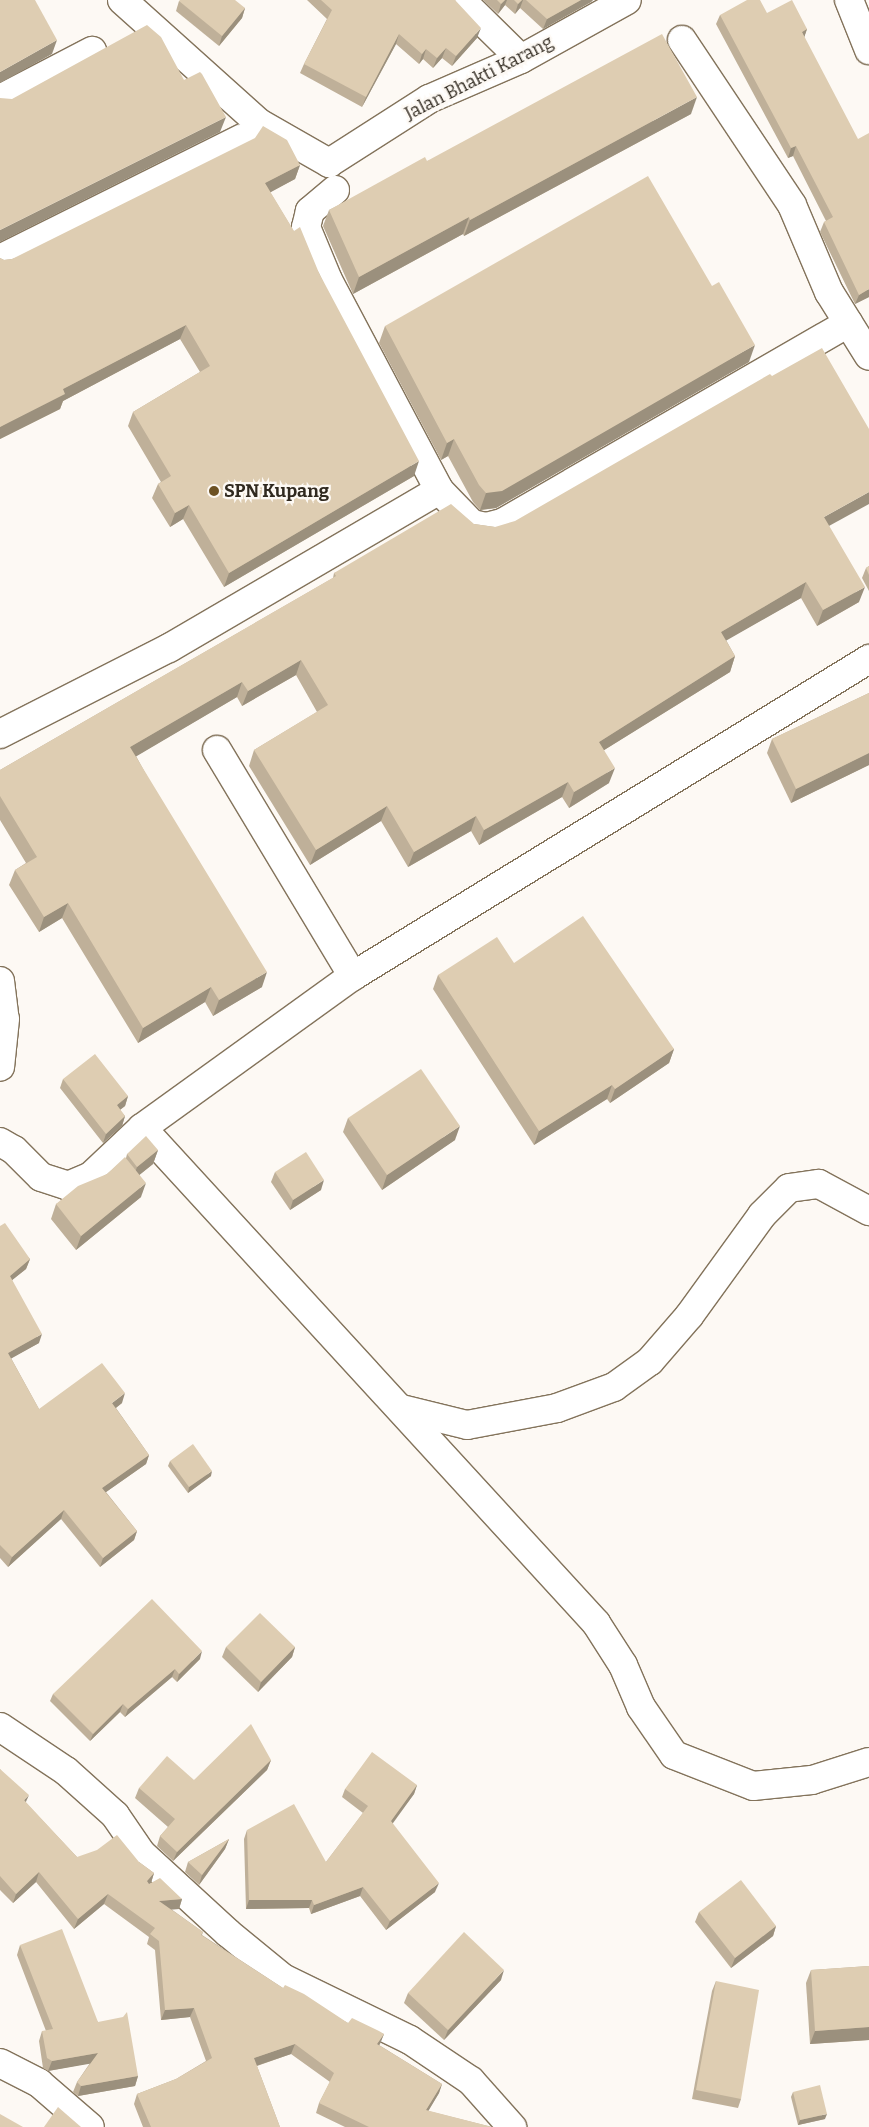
<!DOCTYPE html>
<style>
body{margin:0}
#map{position:relative;width:869px;height:2127px;overflow:hidden;background:#fdf9f4;font-family:Bitter,serif}
div>[style]{position:absolute}
.roads{filter:drop-shadow(1px 0 #83735b) drop-shadow(-1px 0 #83735b) drop-shadow(0 1px #83735b) drop-shadow(0 -1px #83735b)}
.minor>*{height:28px;margin:-14px;padding:0 14px;transform-origin:14px;border-radius:14px;background:#fff}
.wall>*{inset:0;background:#bfb099}
.shaded-wall>*{inset:0;background:#9b907d}
.building>*{inset:0;background:#decdb2}
.dots>*{width:14px;height:14px;translate:-50% -50%;box-sizing:border-box;border:2px solid #fdf9f4;border-radius:50%}
span{translate:-50% -50%;white-space:nowrap;text-align:center;line-height:1.15;-webkit-text-stroke:4.5px #fdf9f4;paint-order:stroke}
.street-label{font-size:18px;color:#30291f}
.poi-label{font-size:18px;color:#30291f;font-weight:700}
.left{translate:0 -50%;text-align:left}
</style>
<div id="map">
<div class="roads">
<div class="minor">
<i style="left:122px;top:0;width:184px;rotate:41.9deg"></i>
<i style="left:259px;top:123px;width:81px;rotate:29.7deg"></i>
<i style="left:329px;top:163px;width:119px;rotate:-32.6deg"></i>
<i style="left:429px;top:99px;width:100px;rotate:-23.5deg"></i>
<i style="left:521px;top:59px;width:121px;rotate:-29.1deg"></i>
<i style="left:461px;top:0;width:84px;rotate:44.5deg"></i>
<i style="left:849px;top:0;width:54px;rotate:68.2deg"></i>
<i style="left:682px;top:40px;width:198px;rotate:56.3deg"></i>
<i style="left:792px;top:205px;width:95px;rotate:67deg"></i>
<i style="left:829px;top:292px;width:75px;rotate:58deg"></i>
<i style="left:0;top:99px;width:104px;rotate:-27.6deg"></i>
<i style="left:335px;top:190px;width:33px;rotate:140deg"></i>
<i style="left:310px;top:211px;width:16px;rotate:104deg"></i>
<i style="left:306px;top:227px;width:57px;rotate:67.5deg"></i>
<i style="left:328px;top:280px;width:238px;rotate:62.1deg"></i>
<i style="left:439px;top:490px;width:47px;rotate:45.9deg"></i>
<i style="left:472px;top:524px;width:14px;rotate:12deg"></i>
<i style="left:486px;top:527px;width:16px;rotate:-14deg"></i>
<i style="left:502px;top:523px;width:400px;rotate:-30deg"></i>
<i style="left:0;top:259px;width:271px;rotate:-26.5deg"></i>
<i style="left:0;top:734px;width:190px;rotate:-27deg"></i>
<i style="left:169px;top:648px;width:313px;rotate:-30.3deg"></i>
<i style="left:217px;top:750px;width:264px;rotate:59deg"></i>
<i style="left:0;top:981px;width:38px;rotate:83deg"></i>
<i style="left:5px;top:1019px;width:48px;rotate:95.9deg"></i>
<i style="left:142px;top:1128px;width:672px;rotate:47.47deg"></i>
<i style="left:596px;top:1623px;width:50px;rotate:57.3deg"></i>
<i style="left:623px;top:1665px;width:46px;rotate:66.8deg"></i>
<i style="left:641px;top:1707px;width:58px;rotate:55.5deg"></i>
<i style="left:674px;top:1755px;width:85px;rotate:21.4deg"></i>
<i style="left:753px;top:1786px;width:59px;rotate:-5.8deg"></i>
<i style="left:812px;top:1780px;width:60px;rotate:-17.5deg"></i>
<i style="left:0;top:1142px;width:16px;rotate:30deg"></i>
<i style="left:14px;top:1150px;width:38px;rotate:45deg"></i>
<i style="left:41px;top:1177px;width:28px;rotate:18deg"></i>
<i style="left:68px;top:1186px;width:25px;rotate:-23deg"></i>
<i style="left:91px;top:1176px;width:70px;rotate:-43.3deg"></i>
<i style="left:142px;top:1128px;width:260px;rotate:-35.8deg"></i>
<i style="left:353px;top:976px;width:606px;rotate:-31.56deg"></i>
<i style="left:402px;top:1409px;width:67px;rotate:13.8deg"></i>
<i style="left:467px;top:1425px;width:92px;rotate:-10.7deg"></i>
<i style="left:557px;top:1408px;width:61px;rotate:-20.2deg"></i>
<i style="left:614px;top:1387px;width:44px;rotate:-35.8deg"></i>
<i style="left:650px;top:1361px;width:60px;rotate:-49.1deg"></i>
<i style="left:689px;top:1316px;width:125px;rotate:-54.1deg"></i>
<i style="left:762px;top:1215px;width:38px;rotate:-45deg"></i>
<i style="left:789px;top:1188px;width:30px;rotate:-8deg"></i>
<i style="left:819px;top:1184px;width:57px;rotate:28.4deg"></i>
<i style="left:0;top:1727px;width:79px;rotate:33.7deg"></i>
<i style="left:66px;top:1771px;width:66px;rotate:41.9deg"></i>
<i style="left:115px;top:1815px;width:46px;rotate:55.6deg"></i>
<i style="left:141px;top:1853px;width:118px;rotate:42.6deg"></i>
<i style="left:228px;top:1933px;width:71px;rotate:39.3deg"></i>
<i style="left:283px;top:1978px;width:141px;rotate:26deg"></i>
<i style="left:410px;top:2040px;width:73px;rotate:33.9deg"></i>
<i style="left:471px;top:2081px;width:62px;rotate:48.3deg"></i>
<i style="left:0;top:2063px;width:44px;rotate:27.1deg"></i>
<i style="left:39px;top:2083px;width:67px;rotate:40.8deg"></i>
</div>
</div>
<div class="wall">
<i style="clip-path:polygon(307px 0,455px 0,477px 38px,452px 66px,442px 58px,433px 68px,423px 59px,419px 64px,396px 44px,362px 107px,300px 73px,304px 64px,327px 19px)"></i>
<i style="clip-path:polygon(483px 0,593px 0,591px 2px,543px 29px,520px 8px,515px 14px,505px 5px,498px 14px)"></i>
<i style="clip-path:polygon(179px 1px,245px 8px,242px 18px,219px 46px,176px 11px)"></i>
<i style="clip-path:polygon(767px 13px,807px 29px,804px 37px,869px 297px,855px 304px,820px 232px,824px 222px,826px 221px,793px 156px,788px 158px,716px 24px,720px 15px)"></i>
<i style="clip-path:polygon(691px 114px,464px 236px,463px 234px,353px 294px,323px 226px,329px 210px,427px 161px)"></i>
<i style="clip-path:polygon(300px 165px,295px 179px,270px 192px,319px 273px,414px 476px,224px 587px,183px 519px,170px 527px,152px 498px,158px 484px,161px 482px,128px 426px,133px 412px,200px 372px,180px 339px,63px 401px,60px 409px,0 439px,0 258px,4px 260px,12px 259px)"></i>
<i style="clip-path:polygon(385px 326px,749px 362px,496px 508px,480px 510px,473px 502px,448px 456px,441px 460px,379px 343px)"></i>
<i style="clip-path:polygon(474px 524px,495px 527px,829px 526px,859px 602px,817px 626px,801px 598px,726px 640px,735px 656px,730px 672px,604px 750px,609px 783px,569px 808px,562px 797px,479px 845px,471px 831px,408px 867px,381px 821px,310px 865px,249px 766px,254px 750px,317px 712px,296px 675px,242px 706px,237px 697px,136px 756px,262px 987px,213px 1016px,205px 1002px,138px 1043px,62px 918px,39px 932px,9px 885px,15px 870px,26px 863px,0 820px,0 770px,333px 578px,334px 573px)"></i>
<i style="clip-path:polygon(869px 566px,869px 591px,862px 578px,866px 568px)"></i>
<i style="clip-path:polygon(869px 693px,869px 765px,791px 803px,767px 753px,772px 739px)"></i>
<i style="clip-path:polygon(514px 963px,674px 1049px,669px 1063px,610px 1103px,607px 1099px,534px 1145px,433px 989px,438px 975px)"></i>
<i style="clip-path:polygon(63px 1079px,128px 1096px,125px 1106px,120px 1110px,125px 1116px,122px 1126px,103px 1143px,60px 1088px)"></i>
<i style="clip-path:polygon(348px 1118px,455px 1140px,382px 1190px,343px 1132px)"></i>
<i style="clip-path:polygon(158px 1150px,153px 1164px,139px 1175px,141px 1197px,76px 1250px,51px 1219px,56px 1204px,107px 1174px,126px 1158px,127px 1154px)"></i>
<i style="clip-path:polygon(275px 1172px,321px 1190px,290px 1210px,271px 1182px)"></i>
<i style="clip-path:polygon(0 1226px,30px 1259px,26px 1269px,12px 1280px,39px 1343px,11px 1358px,39px 1409px,122px 1403px,116px 1408px,149px 1455px,146px 1464px,106px 1492px,137px 1531px,134px 1540px,100px 1567px,61px 1519px,8px 1567px,0 1558px)"></i>
<i style="clip-path:polygon(170px 1461px,211px 1476px,188px 1493px,168px 1466px)"></i>
<i style="clip-path:polygon(226px 1647px,295px 1647px,292px 1657px,258px 1692px,222px 1657px)"></i>
<i style="clip-path:polygon(200px 1659px,177px 1682px,172px 1677px,125px 1717px,120px 1712px,90px 1741px,50px 1701px,53px 1694px)"></i>
<i style="clip-path:polygon(271px 1760px,267px 1770px,173px 1861px,157px 1846px,160px 1836px,168px 1827px,135px 1798px,139px 1788px,194px 1780px)"></i>
<i style="clip-path:polygon(0 1769px,26px 1803px,77px 1857px,139px 1862px,154px 1873px,151px 1883px,182px 1899px,179px 1909px,171px 1909px,203px 1932px,202px 1935px,283px 1988px,348px 2023px,384px 2034px,379px 2045px,442px 2084px,439px 2093px,428px 2111px,492px 2127px,345px 2127px,316px 2113px,319px 2103px,330px 2082px,291px 2054px,257px 2066px,280px 2127px,143px 2127px,134px 2104px,137px 2094px,176px 2079px,206px 2061px,190px 2017px,161px 2020px,155px 1950px,147px 1944px,149px 1937px,104px 1904px,74px 1929px,36px 1882px,13px 1903px,0 1890px)"></i>
<i style="clip-path:polygon(417px 1785px,414px 1794px,392px 1823px,435px 1892px,386px 1930px,360px 1896px,311px 1914px,309px 1908px,246px 1909px,244px 1839px,247px 1830px,326px 1862px,363px 1813px,342px 1797px,345px 1789px)"></i>
<i style="clip-path:polygon(229px 1839px,225px 1849px,199px 1885px,185px 1872px,188px 1862px)"></i>
<i style="clip-path:polygon(699px 1912px,776px 1926px,773px 1936px,731px 1968px,695px 1922px)"></i>
<i style="clip-path:polygon(20px 1945px,98px 2022px,138px 2076px,135px 2086px,78px 2096px,73px 2092px,77px 2082px,90px 2063px,48px 2071px,43px 2068px,39px 2041px,42px 2031px,46px 2031px,17px 1955px)"></i>
<i style="clip-path:polygon(869px 1966px,869px 2040px,810px 2044px,806px 1983px,811px 1970px)"></i>
<i style="clip-path:polygon(501px 1980px,444px 2040px,404px 2003px,408px 1993px)"></i>
<i style="clip-path:polygon(716px 1981px,741px 2099px,738px 2108px,692px 2099px,712px 1991px)"></i>
<i style="clip-path:polygon(793px 2092px,825px 2119px,798px 2125px,791px 2097px)"></i>
</div>
<div class="shaded-wall">
<i style="clip-path:polygon(505px 0,507px 0,505px 5px,498px 14px,501px 4px)"></i>
<i style="clip-path:polygon(522px 0,523px 0,520px 8px,515px 14px,518px 4px)"></i>
<i style="clip-path:polygon(581px 0,593px 0,591px 2px,543px 29px,547px 19px)"></i>
<i style="clip-path:polygon(245px 8px,242px 18px,219px 46px,222px 36px)"></i>
<i style="clip-path:polygon(481px 28px,477px 38px,452px 66px,456px 56px)"></i>
<i style="clip-path:polygon(807px 29px,804px 38px,802px 32px)"></i>
<i style="clip-path:polygon(399px 34px,396px 44px,362px 107px,366px 97px)"></i>
<i style="clip-path:polygon(57px 40px,52px 54px,0 83px,0 72px)"></i>
<i style="clip-path:polygon(446px 48px,442px 58px,433px 68px,437px 58px)"></i>
<i style="clip-path:polygon(426px 49px,423px 59px,419px 64px,422px 54px)"></i>
<i style="clip-path:polygon(697px 97px,691px 114px,464px 236px,470px 220px)"></i>
<i style="clip-path:polygon(226px 117px,220px 132px,0 242px,0 230px)"></i>
<i style="clip-path:polygon(796px 146px,793px 156px,788px 158px,791px 148px)"></i>
<i style="clip-path:polygon(300px 165px,295px 179px,260px 198px,265px 183px)"></i>
<i style="clip-path:polygon(469px 217px,463px 234px,353px 294px,359px 277px)"></i>
<i style="clip-path:polygon(869px 289px,869px 297px,855px 304px,859px 295px)"></i>
<i style="clip-path:polygon(186px 325px,180px 339px,63px 401px,60px 409px,0 439px,0 427px,63px 389px)"></i>
<i style="clip-path:polygon(755px 345px,749px 362px,496px 508px,480px 510px,486px 493px)"></i>
<i style="clip-path:polygon(454px 439px,448px 456px,441px 460px,447px 443px)"></i>
<i style="clip-path:polygon(419px 461px,414px 476px,224px 587px,229px 573px)"></i>
<i style="clip-path:polygon(869px 492px,869px 504px,818px 532px,824px 517px)"></i>
<i style="clip-path:polygon(189px 505px,183px 519px,170px 527px,175px 513px)"></i>
<i style="clip-path:polygon(806px 582px,801px 598px,715px 647px,721px 632px)"></i>
<i style="clip-path:polygon(865px 587px,859px 602px,817px 626px,823px 610px)"></i>
<i style="clip-path:polygon(735px 656px,730px 672px,593px 757px,599px 742px)"></i>
<i style="clip-path:polygon(301px 660px,296px 675px,242px 706px,248px 691px)"></i>
<i style="clip-path:polygon(242px 682px,237px 697px,125px 763px,130px 747px)"></i>
<i style="clip-path:polygon(869px 753px,869px 765px,791px 803px,796px 789px)"></i>
<i style="clip-path:polygon(615px 768px,609px 783px,569px 808px,574px 792px)"></i>
<i style="clip-path:polygon(568px 782px,562px 797px,479px 845px,484px 830px)"></i>
<i style="clip-path:polygon(387px 806px,381px 821px,310px 865px,316px 850px)"></i>
<i style="clip-path:polygon(476px 816px,471px 831px,408px 867px,414px 852px)"></i>
<i style="clip-path:polygon(68px 903px,62px 918px,39px 932px,44px 917px)"></i>
<i style="clip-path:polygon(267px 972px,262px 987px,213px 1016px,219px 1000px)"></i>
<i style="clip-path:polygon(211px 987px,205px 1002px,138px 1043px,143px 1028px)"></i>
<i style="clip-path:polygon(674px 1049px,669px 1063px,610px 1103px,615px 1089px)"></i>
<i style="clip-path:polygon(612px 1085px,607px 1099px,534px 1145px,539px 1131px)"></i>
<i style="clip-path:polygon(128px 1096px,125px 1106px,113px 1115px,117px 1105px)"></i>
<i style="clip-path:polygon(125px 1116px,122px 1126px,103px 1143px,106px 1134px)"></i>
<i style="clip-path:polygon(460px 1126px,455px 1140px,382px 1190px,387px 1175px)"></i>
<i style="clip-path:polygon(158px 1150px,153px 1164px,132px 1181px,137px 1167px)"></i>
<i style="clip-path:polygon(324px 1180px,321px 1190px,290px 1210px,293px 1200px)"></i>
<i style="clip-path:polygon(146px 1183px,141px 1197px,76px 1250px,81px 1236px)"></i>
<i style="clip-path:polygon(30px 1259px,26px 1269px,6px 1285px,10px 1276px)"></i>
<i style="clip-path:polygon(42px 1334px,39px 1343px,5px 1362px,8px 1353px)"></i>
<i style="clip-path:polygon(125px 1393px,122px 1403px,109px 1413px,112px 1403px)"></i>
<i style="clip-path:polygon(149px 1455px,146px 1464px,99px 1497px,102px 1488px)"></i>
<i style="clip-path:polygon(212px 1471px,211px 1476px,188px 1493px,189px 1487px)"></i>
<i style="clip-path:polygon(64px 1510px,61px 1519px,8px 1567px,12px 1557px)"></i>
<i style="clip-path:polygon(137px 1531px,134px 1540px,100px 1567px,103px 1558px)"></i>
<i style="clip-path:polygon(295px 1647px,292px 1657px,258px 1692px,261px 1682px)"></i>
<i style="clip-path:polygon(202px 1651px,200px 1659px,177px 1682px,179px 1674px)"></i>
<i style="clip-path:polygon(175px 1669px,172px 1677px,125px 1717px,128px 1709px)"></i>
<i style="clip-path:polygon(123px 1704px,120px 1712px,90px 1741px,93px 1734px)"></i>
<i style="clip-path:polygon(271px 1760px,267px 1770px,173px 1861px,177px 1852px)"></i>
<i style="clip-path:polygon(417px 1785px,414px 1794px,388px 1830px,391px 1821px)"></i>
<i style="clip-path:polygon(29px 1795px,25px 1804px,24px 1800px)"></i>
<i style="clip-path:polygon(229px 1839px,225px 1849px,199px 1885px,202px 1875px)"></i>
<i style="clip-path:polygon(39px 1872px,36px 1882px,13px 1903px,16px 1894px)"></i>
<i style="clip-path:polygon(154px 1873px,151px 1883px,143px 1890px,147px 1881px)"></i>
<i style="clip-path:polygon(439px 1883px,435px 1892px,386px 1930px,390px 1921px)"></i>
<i style="clip-path:polygon(363px 1887px,360px 1896px,311px 1914px,314px 1905px)"></i>
<i style="clip-path:polygon(108px 1894px,104px 1904px,74px 1929px,78px 1919px)"></i>
<i style="clip-path:polygon(182px 1899px,179px 1909px,156px 1911px,159px 1901px)"></i>
<i style="clip-path:polygon(249px 1900px,312px 1900px,309px 1908px,246px 1909px)"></i>
<i style="clip-path:polygon(776px 1926px,773px 1936px,731px 1968px,735px 1958px)"></i>
<i style="clip-path:polygon(504px 1970px,501px 1980px,444px 2040px,448px 2030px)"></i>
<i style="clip-path:polygon(194px 2008px,190px 2017px,161px 2020px,165px 2010px)"></i>
<i style="clip-path:polygon(869px 2027px,869px 2040px,810px 2044px,815px 2031px)"></i>
<i style="clip-path:polygon(384px 2034px,380px 2044px,373px 2053px,377px 2044px)"></i>
<i style="clip-path:polygon(295px 2044px,291px 2054px,250px 2068px,254px 2058px)"></i>
<i style="clip-path:polygon(98px 2053px,94px 2063px,48px 2071px,52px 2061px)"></i>
<i style="clip-path:polygon(138px 2076px,135px 2086px,78px 2096px,81px 2086px)"></i>
<i style="clip-path:polygon(442px 2084px,439px 2093px,423px 2120px,426px 2110px)"></i>
<i style="clip-path:polygon(827px 2114px,825px 2119px,798px 2125px,800px 2120px)"></i>
</div>
<div class="building">
<i style="clip-path:polygon(0 0,35px 0,57px 40px,0 72px)"></i>
<i style="clip-path:polygon(180px 0,235px 0,245px 8px,222px 36px,179px 1px)"></i>
<i style="clip-path:polygon(321px 0,455px 0,481px 28px,456px 56px,446px 48px,437px 58px,426px 49px,422px 54px,399px 34px,366px 97px,304px 64px,332px 10px)"></i>
<i style="clip-path:polygon(497px 0,505px 0,501px 4px)"></i>
<i style="clip-path:polygon(514px 0,522px 0,518px 4px)"></i>
<i style="clip-path:polygon(526px 0,581px 0,547px 19px)"></i>
<i style="clip-path:polygon(747px 0,760px 0,767px 13px,792px 0,807px 29px,802px 32px,858px 139px,869px 133px,869px 289px,859px 295px,824px 222px,833px 217px,796px 146px,791px 148px,720px 15px)"></i>
<i style="clip-path:polygon(147px 25px,161px 37px,184px 80px,200px 72px,202px 74px,226px 117px,0 230px,0 98px,12px 99px)"></i>
<i style="clip-path:polygon(662px 34px,697px 97px,470px 220px,469px 217px,359px 277px,329px 210px,425px 157px,427px 161px)"></i>
<i style="clip-path:polygon(263px 126px,287px 140px,300px 165px,265px 183px,294px 231px,300px 227px,319px 273px,419px 461px,229px 573px,189px 505px,175px 513px,158px 484px,171px 476px,133px 412px,210px 366px,186px 325px,63px 389px,65px 394px,0 427px,0 258px,4px 260px,12px 259px,255px 138px)"></i>
<i style="clip-path:polygon(648px 176px,712px 286px,719px 282px,755px 345px,502px 491px,486px 493px,479px 485px,454px 439px,447px 443px,385px 326px)"></i>
<i style="clip-path:polygon(822px 348px,869px 429px,869px 492px,824px 517px,865px 587px,823px 610px,806px 582px,721px 632px,735px 656px,599px 742px,615px 768px,574px 792px,568px 782px,484px 830px,476px 816px,414px 852px,387px 806px,316px 850px,254px 750px,328px 705px,301px 660px,248px 691px,242px 682px,130px 747px,267px 972px,219px 1000px,211px 987px,143px 1028px,68px 903px,44px 917px,15px 870px,37px 857px,0 796px,0 770px,336px 576px,334px 573px,451px 504px,474px 524px,495px 527px,515px 521px,770px 374px,772px 376px)"></i>
<i style="clip-path:polygon(869px 566px,869px 575px,866px 568px)"></i>
<i style="clip-path:polygon(869px 693px,869px 753px,796px 789px,772px 739px)"></i>
<i style="clip-path:polygon(583px 916px,674px 1049px,615px 1089px,612px 1085px,539px 1131px,438px 975px,497px 937px,514px 963px)"></i>
<i style="clip-path:polygon(95px 1054px,128px 1096px,117px 1105px,125px 1116px,106px 1134px,63px 1079px)"></i>
<i style="clip-path:polygon(421px 1069px,460px 1126px,387px 1175px,348px 1118px)"></i>
<i style="clip-path:polygon(146px 1136px,158px 1150px,137px 1167px,127px 1154px)"></i>
<i style="clip-path:polygon(306px 1152px,324px 1180px,293px 1200px,275px 1172px)"></i>
<i style="clip-path:polygon(125px 1157px,146px 1183px,81px 1236px,56px 1204px,78px 1186px,107px 1174px)"></i>
<i style="clip-path:polygon(5px 1223px,30px 1259px,10px 1276px,42px 1334px,8px 1353px,39px 1409px,102px 1363px,125px 1393px,112px 1403px,149px 1455px,102px 1488px,137px 1531px,103px 1558px,64px 1510px,12px 1557px,0 1545px,0 1226px)"></i>
<i style="clip-path:polygon(193px 1444px,212px 1471px,189px 1487px,170px 1461px)"></i>
<i style="clip-path:polygon(152px 1599px,202px 1651px,179px 1674px,175px 1669px,128px 1709px,123px 1704px,93px 1734px,53px 1694px)"></i>
<i style="clip-path:polygon(260px 1613px,295px 1647px,261px 1682px,226px 1647px)"></i>
<i style="clip-path:polygon(251px 1724px,271px 1760px,177px 1852px,160px 1836px,175px 1819px,139px 1788px,167px 1756px,194px 1780px)"></i>
<i style="clip-path:polygon(372px 1752px,417px 1785px,391px 1821px,439px 1883px,390px 1921px,363px 1887px,314px 1905px,312px 1900px,249px 1900px,247px 1830px,294px 1804px,326px 1862px,368px 1806px,345px 1789px)"></i>
<i style="clip-path:polygon(0 1769px,29px 1795px,24px 1800px,77px 1857px,97px 1850px,117px 1835px,139px 1862px,154px 1873px,147px 1881px,149px 1884px,160px 1878px,182px 1899px,159px 1901px,203px 1932px,201px 1935px,283px 1988px,285px 1985px,304px 1994px,348px 2023px,352px 2018px,379px 2031px,384px 2034px,377px 2044px,442px 2084px,426px 2110px,492px 2127px,369px 2127px,319px 2103px,334px 2073px,295px 2044px,254px 2058px,280px 2127px,151px 2127px,137px 2094px,176px 2079px,212px 2058px,194px 2008px,165px 2010px,159px 1941px,150px 1934px,155px 1928px,108px 1894px,78px 1919px,39px 1872px,16px 1894px,0 1876px)"></i>
<i style="clip-path:polygon(229px 1839px,202px 1875px,188px 1862px)"></i>
<i style="clip-path:polygon(741px 1880px,776px 1926px,735px 1958px,699px 1912px)"></i>
<i style="clip-path:polygon(62px 1929px,98px 2022px,123px 2017px,127px 2012px,138px 2076px,81px 2086px,77px 2082px,98px 2053px,52px 2061px,47px 2058px,42px 2031px,53px 2029px,20px 1945px)"></i>
<i style="clip-path:polygon(464px 1932px,504px 1970px,448px 2030px,408px 1993px)"></i>
<i style="clip-path:polygon(869px 1966px,869px 2027px,815px 2031px,811px 1970px)"></i>
<i style="clip-path:polygon(716px 1981px,759px 1990px,741px 2099px,696px 2090px)"></i>
<i style="clip-path:polygon(820px 2085px,827px 2114px,800px 2120px,793px 2092px)"></i>
<i style="clip-path:polygon(58px 2107px,81px 2127px,44px 2127px)"></i>
<i style="clip-path:polygon(0 2114px,23px 2127px,0 2127px)"></i>
</div>
<div class="dots">
<i style="left:214px;top:491px;background:#6d5224"></i>
</div>
<div class="street-label">
<span style="left:479px;top:78px;rotate:-27deg">Jalan Bhakti Karang</span>
</div>
<div class="poi-label">
<span class="left" style="left:224px;top:491px">SPN Kupang</span>
</div>
</div>
